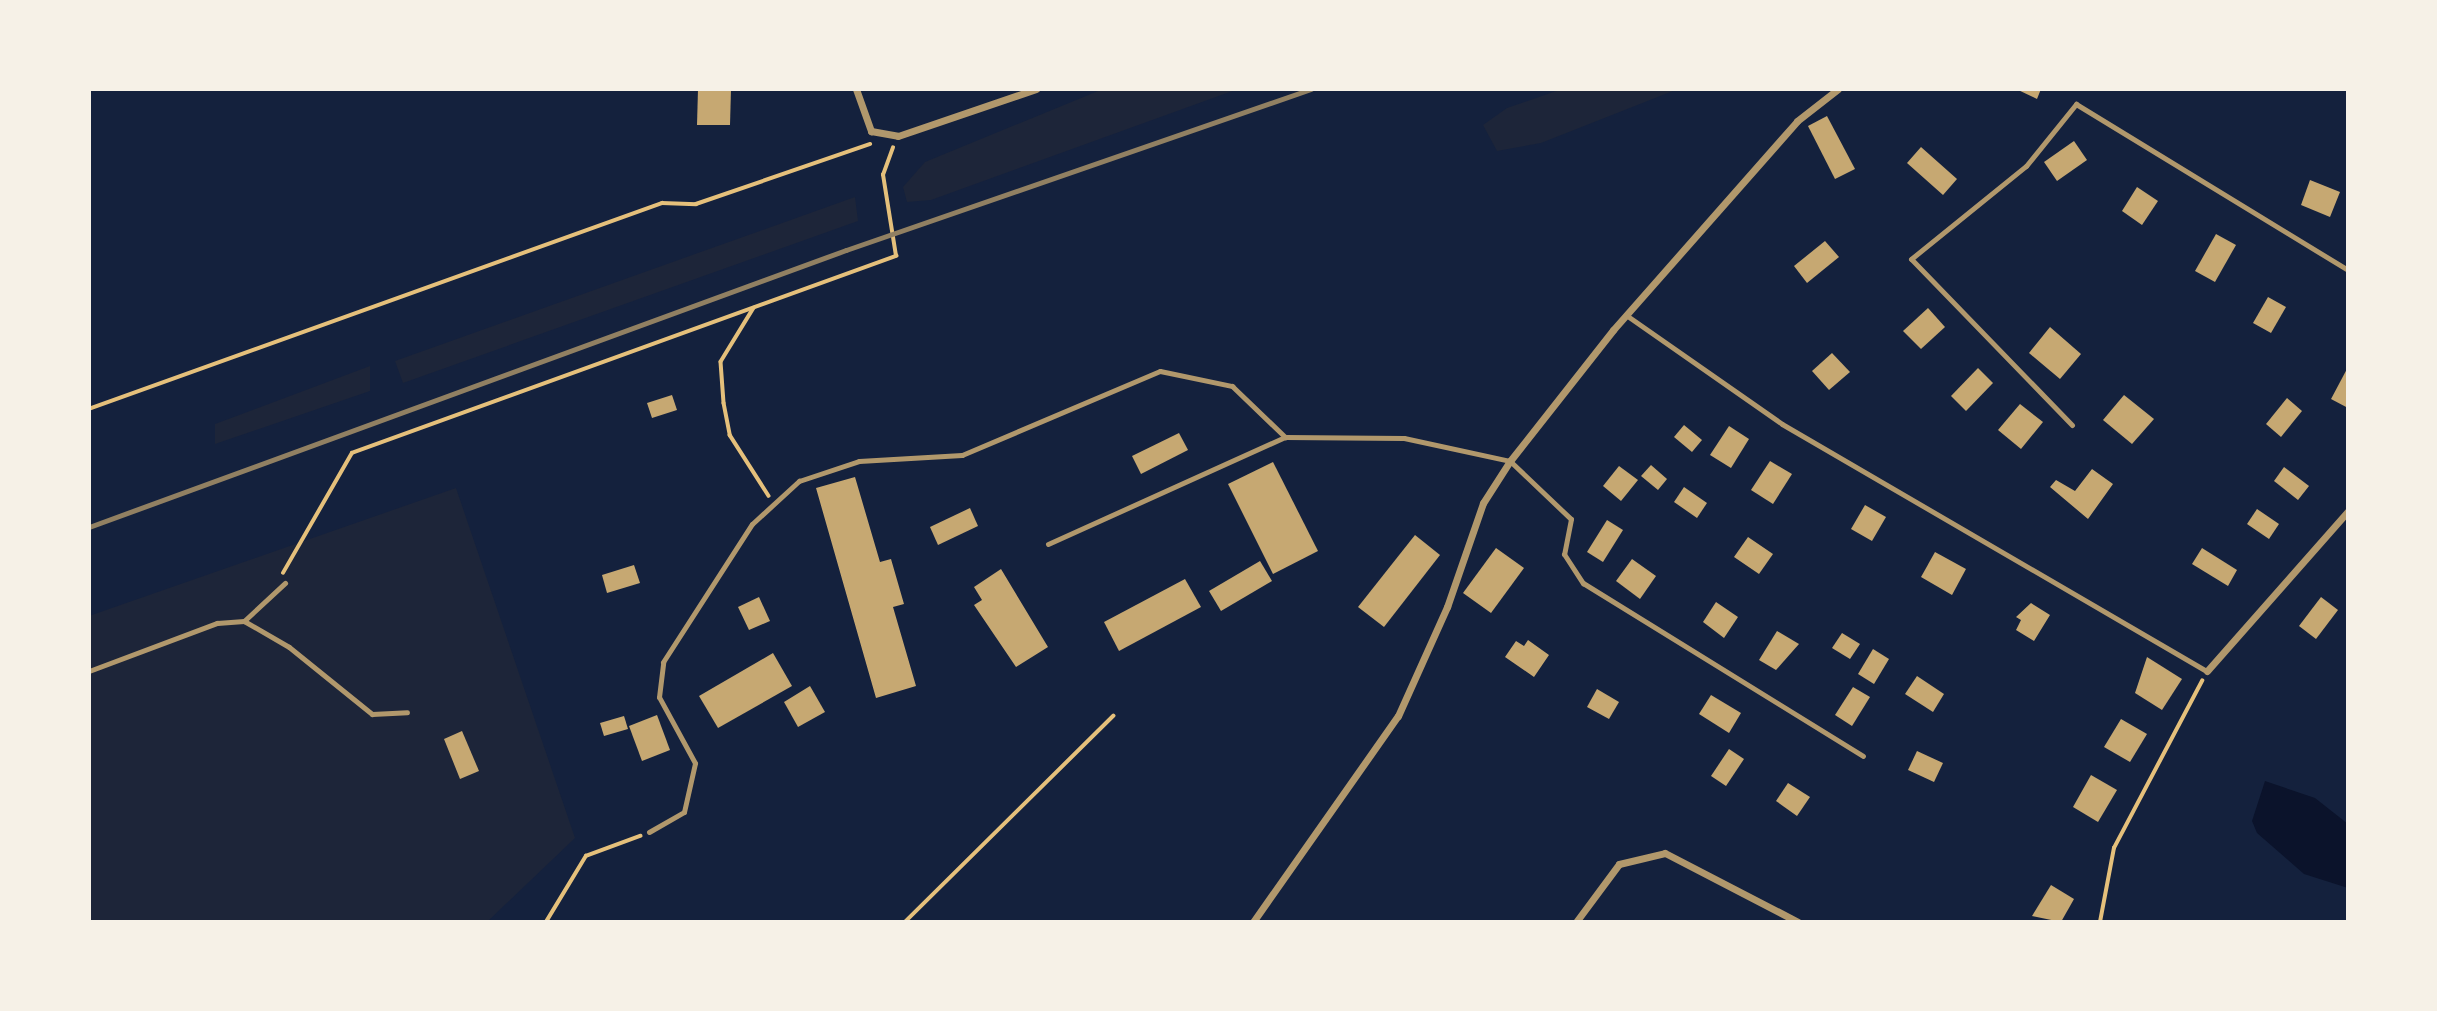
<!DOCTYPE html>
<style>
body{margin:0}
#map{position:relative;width:2437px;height:1011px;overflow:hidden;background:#14213d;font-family:Rubik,sans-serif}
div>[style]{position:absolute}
.green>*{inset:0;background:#1d2539}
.water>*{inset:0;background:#0b132b}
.building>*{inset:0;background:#c6a872}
.path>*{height:3.5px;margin:-1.75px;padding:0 1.75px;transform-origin:1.75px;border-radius:1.75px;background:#e5c07b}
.service>*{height:5px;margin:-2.5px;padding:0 2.5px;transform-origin:2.5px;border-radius:2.5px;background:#b1986c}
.minor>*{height:7px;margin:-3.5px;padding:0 3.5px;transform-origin:3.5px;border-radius:3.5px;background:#b1986c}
.rail>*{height:5px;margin:-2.5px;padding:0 2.5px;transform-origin:2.5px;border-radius:2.5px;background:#918062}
span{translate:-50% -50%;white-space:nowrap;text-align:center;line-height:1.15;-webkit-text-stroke:5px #f6f1e7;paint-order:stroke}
.frame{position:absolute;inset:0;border:91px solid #f6f1e7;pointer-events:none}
</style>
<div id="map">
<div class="green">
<i style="clip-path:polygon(1103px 89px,1238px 89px,931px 200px,907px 202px,903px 187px,925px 162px)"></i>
<i style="clip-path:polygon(1562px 89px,1678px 89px,1541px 143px,1497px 151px,1483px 125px,1507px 108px)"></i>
<i style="clip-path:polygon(855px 197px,858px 221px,403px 383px,395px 361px)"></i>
<i style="clip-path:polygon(370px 366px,370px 391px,215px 444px,215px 424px)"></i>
<i style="clip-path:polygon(456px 488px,575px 838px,487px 922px,89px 922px,89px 616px)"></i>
</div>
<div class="water">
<i style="clip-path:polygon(2265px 781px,2315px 798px,2348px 824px,2348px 888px,2304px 874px,2257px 833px,2252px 821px)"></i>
</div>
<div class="building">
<i style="clip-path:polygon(698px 89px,731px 89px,730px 125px,697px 125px)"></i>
<i style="clip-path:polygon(2016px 89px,2041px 89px,2037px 99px)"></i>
<i style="clip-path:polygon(1827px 116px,1855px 169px,1835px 179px,1808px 126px)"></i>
<i style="clip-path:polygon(2074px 141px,2087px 160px,2057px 181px,2044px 162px)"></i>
<i style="clip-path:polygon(1921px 147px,1957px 179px,1943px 195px,1907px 163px)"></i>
<i style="clip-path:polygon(2310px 180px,2340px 192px,2330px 217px,2301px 205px)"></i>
<i style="clip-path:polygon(2137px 187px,2158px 201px,2142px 225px,2122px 211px)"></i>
<i style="clip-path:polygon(2216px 234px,2236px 245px,2215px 282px,2195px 271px)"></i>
<i style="clip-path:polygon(1825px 241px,1839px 257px,1807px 283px,1794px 266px)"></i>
<i style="clip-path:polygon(2268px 297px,2286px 307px,2271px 333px,2253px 323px)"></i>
<i style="clip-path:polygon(1928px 308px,1945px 327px,1921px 349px,1903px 331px)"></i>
<i style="clip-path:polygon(2050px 327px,2081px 354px,2060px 379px,2029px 353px)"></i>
<i style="clip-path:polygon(1832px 353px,1850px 372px,1829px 390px,1812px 371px)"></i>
<i style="clip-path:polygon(2348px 367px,2348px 408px,2331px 399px)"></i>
<i style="clip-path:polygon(1978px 368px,1993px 383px,1966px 411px,1951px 396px)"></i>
<i style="clip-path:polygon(672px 395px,677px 410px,652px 418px,647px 403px)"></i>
<i style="clip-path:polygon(2124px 395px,2154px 419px,2132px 444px,2103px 420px)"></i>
<i style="clip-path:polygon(2287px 398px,2302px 411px,2281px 437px,2266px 424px)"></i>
<i style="clip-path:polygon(2020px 404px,2043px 422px,2021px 449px,1998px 430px)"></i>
<i style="clip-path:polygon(1684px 425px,1702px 440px,1692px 452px,1674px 437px)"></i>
<i style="clip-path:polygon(1729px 426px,1749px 439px,1731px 468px,1710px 455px)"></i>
<i style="clip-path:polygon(1179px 433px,1188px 450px,1141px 474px,1132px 456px)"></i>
<i style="clip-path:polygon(1770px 461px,1792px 474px,1773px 504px,1751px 490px)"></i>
<i style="clip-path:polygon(1273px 462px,1318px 551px,1273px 574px,1228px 484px)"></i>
<i style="clip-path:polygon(1651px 465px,1667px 479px,1658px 490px,1641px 476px)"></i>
<i style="clip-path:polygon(1619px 466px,1638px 480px,1621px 501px,1603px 486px)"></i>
<i style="clip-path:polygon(2284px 467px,2309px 486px,2298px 500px,2274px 481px)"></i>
<i style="clip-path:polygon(2092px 469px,2113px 484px,2088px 519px,2050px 487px,2056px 480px,2075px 491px)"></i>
<i style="clip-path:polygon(855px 477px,880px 562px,891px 559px,904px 604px,893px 607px,916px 686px,876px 698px,816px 488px)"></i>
<i style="clip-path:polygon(1684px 487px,1707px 503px,1697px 518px,1674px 502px)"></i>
<i style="clip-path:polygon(1865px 505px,1886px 517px,1872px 541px,1851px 529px)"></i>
<i style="clip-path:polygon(970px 508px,978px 526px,938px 545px,930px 527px)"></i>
<i style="clip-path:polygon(2257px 509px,2279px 524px,2269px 539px,2247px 524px)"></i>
<i style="clip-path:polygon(1607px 520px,1623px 530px,1603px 562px,1587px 552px)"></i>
<i style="clip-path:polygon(1415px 535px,1440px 555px,1384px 627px,1358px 607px)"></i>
<i style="clip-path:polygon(1748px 537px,1773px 554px,1759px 574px,1734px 557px)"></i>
<i style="clip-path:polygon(1496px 548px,1524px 568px,1491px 613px,1463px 593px)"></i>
<i style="clip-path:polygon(2202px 548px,2237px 570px,2228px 586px,2192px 564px)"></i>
<i style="clip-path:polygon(1935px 552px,1966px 569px,1952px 595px,1921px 577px)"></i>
<i style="clip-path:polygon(1632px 559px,1656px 576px,1640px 599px,1616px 581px)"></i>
<i style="clip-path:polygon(1260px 561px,1272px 581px,1221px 611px,1209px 591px)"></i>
<i style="clip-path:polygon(634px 565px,640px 583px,607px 593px,602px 575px)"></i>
<i style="clip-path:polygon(1001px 569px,1048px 647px,1016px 667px,974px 605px,982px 600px,974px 587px)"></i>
<i style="clip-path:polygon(1185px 579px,1201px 607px,1119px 651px,1104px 622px)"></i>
<i style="clip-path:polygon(759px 597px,770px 621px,749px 630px,738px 607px)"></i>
<i style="clip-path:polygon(2321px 597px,2338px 610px,2316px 639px,2299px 626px)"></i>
<i style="clip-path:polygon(1716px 602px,1738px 617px,1724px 638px,1703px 622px)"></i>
<i style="clip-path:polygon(2031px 603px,2050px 615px,2034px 641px,2016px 630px,2021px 620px,2016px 617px)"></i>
<i style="clip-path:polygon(1777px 631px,1799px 644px,1776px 670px,1759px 660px)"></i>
<i style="clip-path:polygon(1842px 633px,1860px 644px,1850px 659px,1832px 648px)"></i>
<i style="clip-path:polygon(1528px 640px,1549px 655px,1534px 677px,1505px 657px,1516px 641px,1524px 646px)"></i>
<i style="clip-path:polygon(1873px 649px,1889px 659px,1874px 684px,1858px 674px)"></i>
<i style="clip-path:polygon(773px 653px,792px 686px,718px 728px,699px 696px)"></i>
<i style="clip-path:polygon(2147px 657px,2182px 679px,2162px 710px,2135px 693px)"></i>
<i style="clip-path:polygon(1917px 676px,1944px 694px,1933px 712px,1905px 694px)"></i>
<i style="clip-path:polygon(810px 686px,825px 712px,798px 727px,784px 702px)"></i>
<i style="clip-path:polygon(1853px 687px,1870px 697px,1852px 726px,1835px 715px)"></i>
<i style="clip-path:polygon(1597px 689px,1619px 702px,1609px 719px,1587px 707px)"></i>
<i style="clip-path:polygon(1711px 695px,1741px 713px,1729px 733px,1699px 714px)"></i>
<i style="clip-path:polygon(657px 715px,670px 750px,642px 761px,629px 726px)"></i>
<i style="clip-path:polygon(624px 716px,628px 729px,604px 736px,600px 723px)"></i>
<i style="clip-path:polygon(2121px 719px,2147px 734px,2130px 762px,2104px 747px)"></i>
<i style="clip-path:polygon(462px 731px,479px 771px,460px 779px,444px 739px)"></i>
<i style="clip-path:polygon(1729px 749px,1744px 759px,1726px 786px,1711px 776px)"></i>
<i style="clip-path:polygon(1917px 751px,1943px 763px,1934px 782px,1908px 770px)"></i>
<i style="clip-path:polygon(2091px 775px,2117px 790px,2098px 822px,2073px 807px)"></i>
<i style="clip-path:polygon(1788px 783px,1810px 797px,1797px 816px,1776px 801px)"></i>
<i style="clip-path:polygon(2051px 885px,2074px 899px,2061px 922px,2032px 916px)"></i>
</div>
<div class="path">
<i style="left:754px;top:308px;width:63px;rotate:121.4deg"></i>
<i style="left:721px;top:362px;width:41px;rotate:85.8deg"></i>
<i style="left:724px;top:403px;width:33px;rotate:79deg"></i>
<i style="left:730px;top:435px;width:72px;rotate:57.4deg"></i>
<i style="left:89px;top:409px;width:609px;rotate:-19.77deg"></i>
<i style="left:662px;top:203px;width:34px;rotate:2deg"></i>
<i style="left:696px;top:204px;width:184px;rotate:-19deg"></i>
<i style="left:283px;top:573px;width:138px;rotate:-60.1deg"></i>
<i style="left:352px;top:453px;width:579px;rotate:-19.91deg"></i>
<i style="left:896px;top:256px;width:82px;rotate:-99.1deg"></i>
<i style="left:883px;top:175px;width:29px;rotate:-70deg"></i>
<i style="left:546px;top:922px;width:77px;rotate:-58.8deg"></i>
<i style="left:586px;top:856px;width:58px;rotate:-20.3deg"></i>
<i style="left:905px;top:922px;width:293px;rotate:-44.7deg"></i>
<i style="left:2100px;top:922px;width:75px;rotate:-79.3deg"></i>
<i style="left:2114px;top:848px;width:189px;rotate:-62.2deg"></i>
</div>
<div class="service">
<i style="left:1626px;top:315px;width:190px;rotate:34.9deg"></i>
<i style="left:1782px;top:424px;width:492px;rotate:30.2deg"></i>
<i style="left:2072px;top:425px;width:231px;rotate:-134.1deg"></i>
<i style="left:1911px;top:259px;width:148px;rotate:-39deg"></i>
<i style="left:2026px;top:166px;width:80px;rotate:-51.1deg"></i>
<i style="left:2076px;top:104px;width:319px;rotate:31.4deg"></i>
<i style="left:1048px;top:544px;width:260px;rotate:-24.3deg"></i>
<i style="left:1285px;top:437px;width:119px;rotate:0.5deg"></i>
<i style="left:1404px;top:438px;width:108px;rotate:12.2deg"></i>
<i style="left:1510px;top:461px;width:84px;rotate:43.6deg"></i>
<i style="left:1571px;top:519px;width:36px;rotate:101deg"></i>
<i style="left:1564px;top:554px;width:35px;rotate:57deg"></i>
<i style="left:1583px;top:583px;width:329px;rotate:31.7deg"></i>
<i style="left:244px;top:621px;width:56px;rotate:-42.8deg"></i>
<i style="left:89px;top:671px;width:137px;rotate:-20.6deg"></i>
<i style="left:217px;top:623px;width:27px;rotate:-4deg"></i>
<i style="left:244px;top:621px;width:52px;rotate:30deg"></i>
<i style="left:289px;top:647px;width:107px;rotate:38.9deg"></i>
<i style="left:372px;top:714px;width:35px;rotate:-3deg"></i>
<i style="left:649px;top:832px;width:40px;rotate:-29.7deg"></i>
<i style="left:684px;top:812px;width:50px;rotate:-77.3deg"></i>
<i style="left:695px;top:763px;width:75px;rotate:-118.6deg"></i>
<i style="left:659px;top:697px;width:35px;rotate:-83deg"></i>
<i style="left:663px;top:662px;width:164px;rotate:-57.2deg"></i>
<i style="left:752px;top:524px;width:64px;rotate:-42.5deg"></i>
<i style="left:799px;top:481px;width:63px;rotate:-18.4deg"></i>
<i style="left:859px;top:461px;width:103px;rotate:-3.3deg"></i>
<i style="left:962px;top:455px;width:215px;rotate:-23deg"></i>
<i style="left:1160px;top:371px;width:74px;rotate:11.8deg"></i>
<i style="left:1232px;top:386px;width:74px;rotate:43.9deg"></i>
</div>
<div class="minor">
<i style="left:856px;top:89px;width:45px;rotate:70.3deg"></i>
<i style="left:871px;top:131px;width:27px;rotate:10deg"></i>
<i style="left:898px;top:136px;width:146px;rotate:-18.8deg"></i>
<i style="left:2207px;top:671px;width:213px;rotate:-48.6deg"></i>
<i style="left:1253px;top:922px;width:252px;rotate:-54.9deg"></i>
<i style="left:1398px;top:716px;width:120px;rotate:-65.8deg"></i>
<i style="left:1447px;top:607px;width:110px;rotate:-70.9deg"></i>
<i style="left:1483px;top:503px;width:50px;rotate:-57.3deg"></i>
<i style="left:1510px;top:461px;width:167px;rotate:-51.8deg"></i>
<i style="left:1613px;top:330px;width:278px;rotate:-48.6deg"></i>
<i style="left:1797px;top:121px;width:52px;rotate:-38deg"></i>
<i style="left:1576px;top:922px;width:72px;rotate:-53.4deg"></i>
<i style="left:1619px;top:864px;width:47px;rotate:-13.4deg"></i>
<i style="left:1665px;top:853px;width:150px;rotate:27.4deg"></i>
</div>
<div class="rail">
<i style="left:89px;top:527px;width:806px;rotate:-20.1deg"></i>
<i style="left:846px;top:250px;width:492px;rotate:-19.1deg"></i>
</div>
<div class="frame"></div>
</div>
